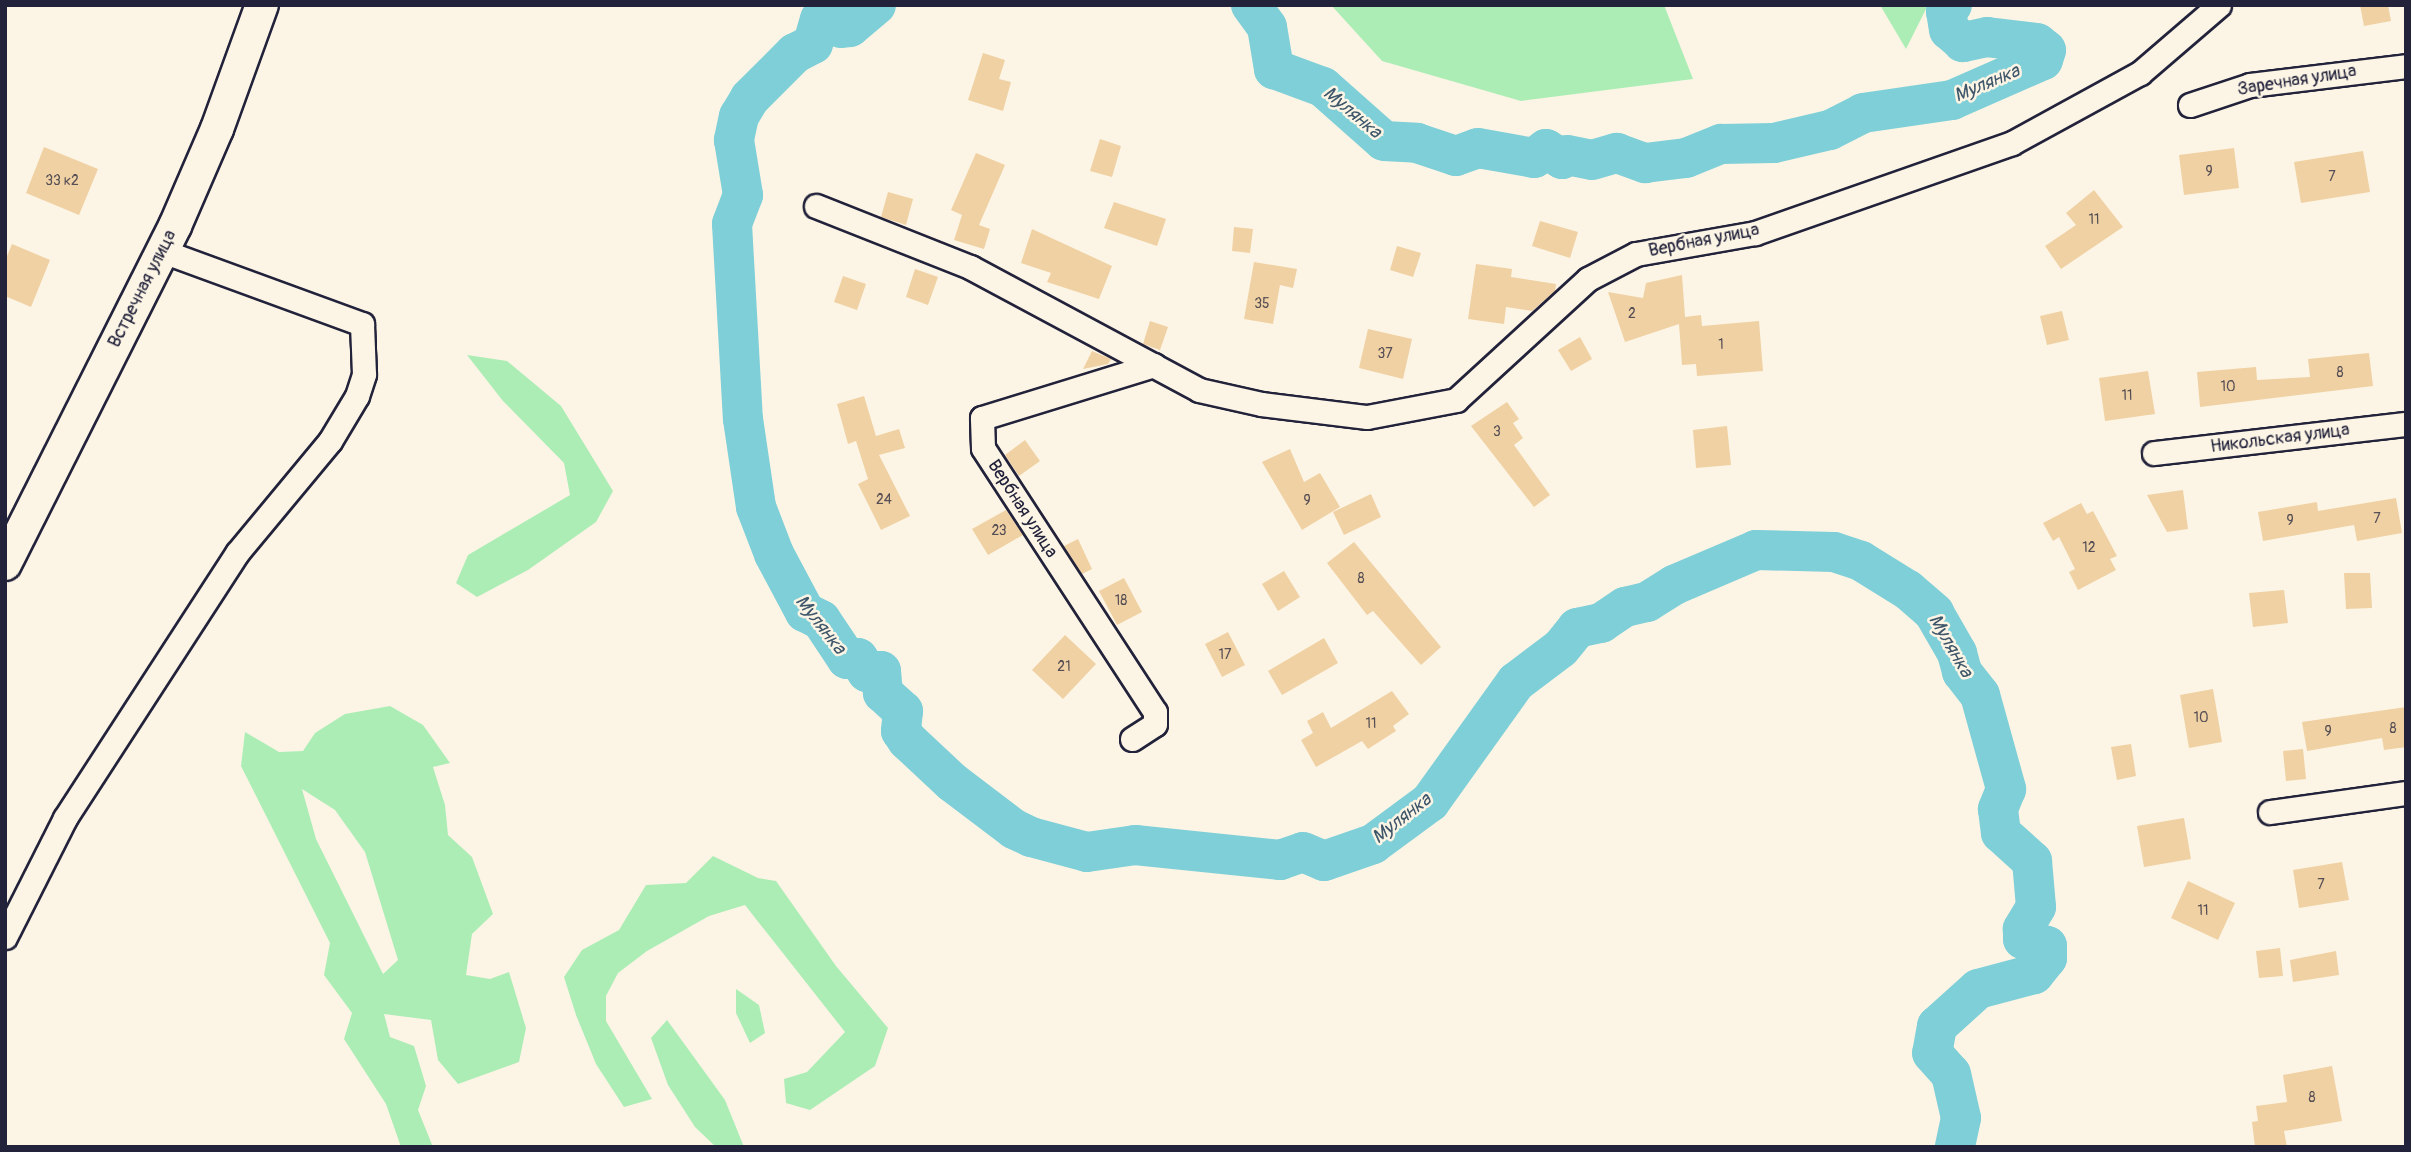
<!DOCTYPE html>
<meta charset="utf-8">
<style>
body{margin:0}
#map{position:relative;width:2411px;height:1152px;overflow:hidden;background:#fcf5e5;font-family:Pangolin,sans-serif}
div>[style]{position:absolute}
.green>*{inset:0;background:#acedb6}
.river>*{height:40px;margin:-20px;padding:0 20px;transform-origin:20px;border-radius:20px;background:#7ecfd8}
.building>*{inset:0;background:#f0d1a3}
.roads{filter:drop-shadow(2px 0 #22223b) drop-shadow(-2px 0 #22223b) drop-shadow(0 2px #22223b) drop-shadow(0 -2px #22223b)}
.street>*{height:23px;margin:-11.5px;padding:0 11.5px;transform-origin:11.5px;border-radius:11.5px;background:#fcf5e5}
.secondary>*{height:32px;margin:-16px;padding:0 16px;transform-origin:16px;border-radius:16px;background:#fcf5e5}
span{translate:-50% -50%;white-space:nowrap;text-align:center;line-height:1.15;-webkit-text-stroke:5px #fcf5e5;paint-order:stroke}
.number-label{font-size:14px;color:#564e55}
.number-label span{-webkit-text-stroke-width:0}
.street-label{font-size:18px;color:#22223b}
.water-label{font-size:19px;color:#3e566a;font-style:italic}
.frame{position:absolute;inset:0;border:7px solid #22223b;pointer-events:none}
</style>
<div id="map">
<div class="green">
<i style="clip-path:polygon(1331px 5px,1664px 5px,1693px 79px,1521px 101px,1382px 61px)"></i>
<i style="clip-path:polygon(1880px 5px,1928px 5px,1906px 49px)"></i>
<i style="clip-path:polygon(467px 355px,507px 361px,561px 406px,613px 491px,596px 522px,528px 570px,477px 597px,456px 583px,468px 555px,570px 495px,564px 463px,503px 401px)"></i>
<i style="clip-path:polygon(evenodd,390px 706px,423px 725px,450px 763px,433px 767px,445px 805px,448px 835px,472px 857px,493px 914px,472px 934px,466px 975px,490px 979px,509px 972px,526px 1028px,519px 1062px,458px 1084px,438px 1060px,431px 1020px,384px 1014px,390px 1037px,414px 1046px,426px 1086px,418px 1110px,433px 1147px,401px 1147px,386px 1104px,344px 1039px,352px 1013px,324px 975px,330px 943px,241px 766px,245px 732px,279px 752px,303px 751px,315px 733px,345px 714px,390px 706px,302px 789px,335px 810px,365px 852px,398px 960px,383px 974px,316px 839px,302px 789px)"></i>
<i style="clip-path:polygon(713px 856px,758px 878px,776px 881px,836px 966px,888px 1028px,875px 1066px,810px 1110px,786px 1103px,784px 1079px,807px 1072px,845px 1032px,745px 905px,709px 916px,647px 951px,618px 973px,606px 996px,606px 1021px,652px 1099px,624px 1107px,596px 1064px,576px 1015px,564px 977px,582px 950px,619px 930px,646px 885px,686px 883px)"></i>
<i style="clip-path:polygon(736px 989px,759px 1005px,765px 1033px,750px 1043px,736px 1013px)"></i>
<i style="clip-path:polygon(667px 1020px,725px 1100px,744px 1147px,716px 1147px,695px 1127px,668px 1085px,651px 1038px)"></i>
</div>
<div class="river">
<i style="left:876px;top:5px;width:34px;rotate:140deg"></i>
<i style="left:850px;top:27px;width:9px;rotate:174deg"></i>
<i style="left:841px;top:28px;width:18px;rotate:-142deg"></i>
<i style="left:827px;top:17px;width:7px;rotate:164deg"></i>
<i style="left:820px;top:19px;width:26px;rotate:106deg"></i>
<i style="left:813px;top:44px;width:20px;rotate:153deg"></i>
<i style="left:795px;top:53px;width:64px;rotate:135deg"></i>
<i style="left:750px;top:98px;width:21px;rotate:121deg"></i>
<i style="left:739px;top:116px;width:25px;rotate:102deg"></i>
<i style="left:734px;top:140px;width:56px;rotate:80.7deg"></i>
<i style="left:743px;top:195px;width:31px;rotate:111deg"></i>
<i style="left:732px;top:224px;width:195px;rotate:86.8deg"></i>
<i style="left:743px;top:419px;width:89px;rotate:81.6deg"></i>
<i style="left:756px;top:507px;width:50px;rotate:69deg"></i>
<i style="left:774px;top:554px;width:66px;rotate:61.9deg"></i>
<i style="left:805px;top:612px;width:18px;rotate:27deg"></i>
<i style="left:821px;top:620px;width:47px;rotate:56.3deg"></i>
<i style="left:847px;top:659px;width:11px;rotate:-5deg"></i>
<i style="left:858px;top:658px;width:17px;rotate:57deg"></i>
<i style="left:867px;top:672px;width:14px;rotate:-4deg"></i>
<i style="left:881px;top:671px;width:22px;rotate:85deg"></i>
<i style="left:883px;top:693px;width:27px;rotate:42deg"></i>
<i style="left:903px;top:711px;width:20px;rotate:96deg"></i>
<i style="left:901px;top:731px;width:11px;rotate:56deg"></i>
<i style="left:907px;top:740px;width:62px;rotate:43deg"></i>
<i style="left:952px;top:782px;width:78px;rotate:37.2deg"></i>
<i style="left:1014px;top:829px;width:19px;rotate:25deg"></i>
<i style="left:1031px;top:837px;width:58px;rotate:15deg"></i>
<i style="left:1087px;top:852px;width:49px;rotate:-8.3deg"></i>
<i style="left:1135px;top:845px;width:146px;rotate:5.9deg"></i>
<i style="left:1280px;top:860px;width:24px;rotate:-19deg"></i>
<i style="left:1303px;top:852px;width:23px;rotate:23deg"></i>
<i style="left:1324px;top:861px;width:52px;rotate:-19.1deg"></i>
<i style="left:1373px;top:844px;width:71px;rotate:-36.4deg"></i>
<i style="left:1430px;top:802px;width:148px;rotate:-54.4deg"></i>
<i style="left:1516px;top:682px;width:56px;rotate:-37.1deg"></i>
<i style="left:1561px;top:648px;width:26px;rotate:-51deg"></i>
<i style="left:1577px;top:628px;width:25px;rotate:-12deg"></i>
<i style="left:1601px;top:623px;width:29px;rotate:-34deg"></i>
<i style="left:1625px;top:607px;width:23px;rotate:-13deg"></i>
<i style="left:1647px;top:602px;width:32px;rotate:-32deg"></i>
<i style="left:1674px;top:585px;width:89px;rotate:-23.1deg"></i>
<i style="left:1756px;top:550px;width:78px;rotate:1.5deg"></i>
<i style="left:1834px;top:552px;width:28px;rotate:18deg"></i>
<i style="left:1861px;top:561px;width:55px;rotate:31.7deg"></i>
<i style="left:1908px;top:590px;width:35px;rotate:41deg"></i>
<i style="left:1934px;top:613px;width:46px;rotate:60.1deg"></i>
<i style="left:1957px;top:653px;width:20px;rotate:75deg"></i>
<i style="left:1962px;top:672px;width:29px;rotate:52deg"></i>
<i style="left:1980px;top:695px;width:98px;rotate:74.5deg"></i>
<i style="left:2006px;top:789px;width:22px;rotate:112deg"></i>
<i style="left:1998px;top:809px;width:24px;rotate:83deg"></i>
<i style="left:2001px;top:833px;width:42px;rotate:42.1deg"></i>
<i style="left:2032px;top:861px;width:46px;rotate:85deg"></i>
<i style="left:2036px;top:907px;width:26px;rotate:121deg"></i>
<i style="left:2023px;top:929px;width:10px;rotate:90deg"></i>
<i style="left:2023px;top:939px;width:25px;rotate:16deg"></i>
<i style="left:2047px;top:946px;width:12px;rotate:90deg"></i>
<i style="left:2047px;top:958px;width:21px;rotate:129deg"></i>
<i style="left:2034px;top:974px;width:58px;rotate:165deg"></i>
<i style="left:1978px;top:989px;width:55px;rotate:137.9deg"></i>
<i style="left:1937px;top:1026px;width:27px;rotate:100deg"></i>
<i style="left:1932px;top:1053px;width:28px;rotate:48deg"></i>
<i style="left:1951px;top:1074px;width:45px;rotate:77.2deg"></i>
<i style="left:1961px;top:1118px;width:30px;rotate:102deg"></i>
<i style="left:1251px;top:5px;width:27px;rotate:54deg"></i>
<i style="left:1267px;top:27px;width:43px;rotate:80.5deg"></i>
<i style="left:1274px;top:69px;width:52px;rotate:20.2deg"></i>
<i style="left:1323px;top:87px;width:81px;rotate:41.5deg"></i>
<i style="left:1384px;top:141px;width:33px;rotate:3deg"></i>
<i style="left:1417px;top:143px;width:41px;rotate:18.4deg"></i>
<i style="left:1456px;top:156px;width:23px;rotate:-20deg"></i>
<i style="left:1478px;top:148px;width:57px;rotate:10.1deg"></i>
<i style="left:1534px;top:158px;width:15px;rotate:-37deg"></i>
<i style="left:1546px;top:149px;width:19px;rotate:32deg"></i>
<i style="left:1562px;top:159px;width:6px;rotate:-39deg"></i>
<i style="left:1567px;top:155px;width:25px;rotate:11deg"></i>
<i style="left:1592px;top:160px;width:26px;rotate:-16deg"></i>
<i style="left:1617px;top:153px;width:30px;rotate:20deg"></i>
<i style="left:1645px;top:163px;width:41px;rotate:-7deg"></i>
<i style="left:1686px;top:158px;width:38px;rotate:-22deg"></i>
<i style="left:1721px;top:144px;width:53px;rotate:-1.1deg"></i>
<i style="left:1774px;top:143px;width:57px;rotate:-13.1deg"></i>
<i style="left:1830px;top:130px;width:37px;rotate:-27deg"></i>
<i style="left:1863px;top:113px;width:90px;rotate:-8.3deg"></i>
<i style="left:1952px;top:100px;width:99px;rotate:-23.7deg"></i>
<i style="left:2043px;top:60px;width:10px;rotate:-73deg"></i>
<i style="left:2046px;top:50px;width:11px;rotate:-142deg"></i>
<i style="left:2037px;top:43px;width:50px;rotate:-173.2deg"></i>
<i style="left:1987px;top:37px;width:25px;rotate:168deg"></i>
<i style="left:1963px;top:42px;width:18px;rotate:-139deg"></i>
<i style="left:1949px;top:30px;width:18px;rotate:-99deg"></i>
<i style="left:1946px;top:12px;width:9px;rotate:-49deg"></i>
</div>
<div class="building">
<i style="clip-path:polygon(2360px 5px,2388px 5px,2391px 21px,2364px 26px)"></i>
<i style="clip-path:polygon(983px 53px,1005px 60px,999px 79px,1011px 82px,1003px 111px,968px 100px)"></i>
<i style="clip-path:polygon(1100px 139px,1121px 146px,1112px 177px,1090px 171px)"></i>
<i style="clip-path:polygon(44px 147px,98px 169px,79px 215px,26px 193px)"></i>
<i style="clip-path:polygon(2234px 148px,2239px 188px,2184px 195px,2179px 155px)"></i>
<i style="clip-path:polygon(2363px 151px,2370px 192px,2301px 203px,2294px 162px)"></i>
<i style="clip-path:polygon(976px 153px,1005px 165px,979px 225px,990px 229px,984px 249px,954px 240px,962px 215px,951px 210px)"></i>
<i style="clip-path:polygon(2094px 190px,2123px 227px,2061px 269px,2045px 246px,2076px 225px,2066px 213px)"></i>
<i style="clip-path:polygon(888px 192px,913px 199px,906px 225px,881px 217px)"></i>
<i style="clip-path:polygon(1114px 202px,1166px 219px,1157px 246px,1104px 228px)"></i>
<i style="clip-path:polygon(1540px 221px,1578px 232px,1570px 258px,1532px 246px)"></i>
<i style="clip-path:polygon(1234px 227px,1253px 229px,1250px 253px,1232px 251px)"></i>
<i style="clip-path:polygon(1032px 229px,1112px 266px,1099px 299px,1047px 282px,1051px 273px,1021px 263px)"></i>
<i style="clip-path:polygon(12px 244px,50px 260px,31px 307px,5px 296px,5px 261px)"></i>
<i style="clip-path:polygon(1397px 246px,1421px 253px,1413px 277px,1390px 270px)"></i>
<i style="clip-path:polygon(1254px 262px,1297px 269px,1293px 288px,1280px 285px,1273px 324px,1244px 319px)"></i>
<i style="clip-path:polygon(1476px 264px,1512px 269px,1511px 277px,1556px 284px,1555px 291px,1532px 311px,1506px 307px,1504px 324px,1468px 319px)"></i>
<i style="clip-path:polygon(915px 269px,938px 277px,928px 305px,906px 297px)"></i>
<i style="clip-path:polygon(1682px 275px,1685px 317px,1701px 315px,1702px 326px,1759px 321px,1763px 371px,1697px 376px,1696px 364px,1682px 365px,1679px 324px,1625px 342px,1608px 292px,1643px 298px,1646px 283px)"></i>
<i style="clip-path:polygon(843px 276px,866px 284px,857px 310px,834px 302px)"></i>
<i style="clip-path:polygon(2062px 311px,2069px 340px,2047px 345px,2040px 316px)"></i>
<i style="clip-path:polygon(1150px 321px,1168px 327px,1160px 350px,1143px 344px)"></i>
<i style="clip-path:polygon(1368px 329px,1412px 339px,1403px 379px,1359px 368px)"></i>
<i style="clip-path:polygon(1580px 337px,1592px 359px,1571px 371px,1558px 350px)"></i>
<i style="clip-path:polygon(1092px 351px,1111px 359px,1108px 364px,1083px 369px)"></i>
<i style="clip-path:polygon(2369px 353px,2373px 386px,2200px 407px,2197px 372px,2256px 367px,2257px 380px,2310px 377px,2308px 359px)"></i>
<i style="clip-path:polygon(2148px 371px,2155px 414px,2105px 421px,2099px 378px)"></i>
<i style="clip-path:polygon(864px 396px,876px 436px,899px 429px,905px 448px,879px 455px,910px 516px,881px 530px,858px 484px,868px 479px,856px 441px,848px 444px,837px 404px)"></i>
<i style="clip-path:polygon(1507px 402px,1519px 419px,1513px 423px,1523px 438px,1514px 445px,1550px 495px,1534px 507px,1471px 426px)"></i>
<i style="clip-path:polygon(1727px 426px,1731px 465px,1696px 468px,1693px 430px)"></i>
<i style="clip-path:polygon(1025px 440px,1040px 461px,1019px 476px,1005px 455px)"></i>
<i style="clip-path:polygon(1290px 449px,1304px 482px,1320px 473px,1340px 507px,1302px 530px,1262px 462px)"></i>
<i style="clip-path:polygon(2183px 490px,2188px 529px,2167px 532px,2147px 495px)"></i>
<i style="clip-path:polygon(1371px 494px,1381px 517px,1344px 535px,1333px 512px)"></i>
<i style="clip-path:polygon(2396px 498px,2402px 533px,2357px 541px,2354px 525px,2263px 541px,2258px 512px,2317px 502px,2318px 511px)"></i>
<i style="clip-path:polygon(2081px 503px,2087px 514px,2093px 511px,2117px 556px,2110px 559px,2116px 570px,2078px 590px,2069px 572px,2075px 569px,2059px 537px,2053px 541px,2043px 523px)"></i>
<i style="clip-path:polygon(1006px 510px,1023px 535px,988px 555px,972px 529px)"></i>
<i style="clip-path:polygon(1078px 539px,1092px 569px,1082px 574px,1064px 546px)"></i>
<i style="clip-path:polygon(1354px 542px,1441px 647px,1421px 665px,1373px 611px,1367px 615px,1327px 563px)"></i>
<i style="clip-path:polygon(1284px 571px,1300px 597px,1278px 611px,1262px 584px)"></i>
<i style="clip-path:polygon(2344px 573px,2370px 573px,2372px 608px,2346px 609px)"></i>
<i style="clip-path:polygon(1124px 578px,1142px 612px,1117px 625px,1099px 591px)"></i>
<i style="clip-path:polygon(2284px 590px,2288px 623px,2253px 627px,2249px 593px)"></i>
<i style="clip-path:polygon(1228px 632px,1245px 665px,1222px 677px,1205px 644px)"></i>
<i style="clip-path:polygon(1065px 635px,1096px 664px,1063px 699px,1032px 670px)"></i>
<i style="clip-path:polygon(1324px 638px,1338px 663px,1282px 695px,1268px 671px)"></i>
<i style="clip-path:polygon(2213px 689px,2222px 742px,2189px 748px,2180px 695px)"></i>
<i style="clip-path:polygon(1392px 691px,1409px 714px,1393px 726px,1396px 731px,1368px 749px,1362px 741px,1316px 767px,1301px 740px,1313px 733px,1307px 721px,1323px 712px,1331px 728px)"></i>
<i style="clip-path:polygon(2406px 707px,2406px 747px,2384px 750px,2382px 738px,2307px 751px,2302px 722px)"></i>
<i style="clip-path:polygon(2131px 744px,2136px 776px,2117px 780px,2111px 747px)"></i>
<i style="clip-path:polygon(2303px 749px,2306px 779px,2286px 781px,2283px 751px)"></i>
<i style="clip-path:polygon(2184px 818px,2191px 859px,2144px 867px,2137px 826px)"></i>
<i style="clip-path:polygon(2342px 862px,2349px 900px,2299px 908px,2293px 870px)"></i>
<i style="clip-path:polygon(2188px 881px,2235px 903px,2218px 940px,2171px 918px)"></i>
<i style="clip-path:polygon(2280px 948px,2283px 976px,2259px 978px,2256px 951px)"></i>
<i style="clip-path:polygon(2336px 951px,2339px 975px,2293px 982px,2290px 960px)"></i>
<i style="clip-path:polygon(2332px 1066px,2342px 1121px,2284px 1131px,2287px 1147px,2255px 1147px,2252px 1122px,2258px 1121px,2256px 1106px,2287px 1102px,2283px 1075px)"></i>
</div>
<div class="roads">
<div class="street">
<i style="left:2190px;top:105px;width:63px;rotate:-18.4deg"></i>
<i style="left:2250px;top:85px;width:157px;rotate:-6.9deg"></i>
<i style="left:816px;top:206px;width:166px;rotate:21.6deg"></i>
<i style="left:970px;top:267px;width:260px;rotate:28.2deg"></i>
<i style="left:1199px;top:390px;width:64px;rotate:12.7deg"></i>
<i style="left:1261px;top:404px;width:107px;rotate:7deg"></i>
<i style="left:1367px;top:417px;width:91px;rotate:-10.8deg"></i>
<i style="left:1456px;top:400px;width:179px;rotate:-42.5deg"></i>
<i style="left:1588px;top:279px;width:54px;rotate:-27.5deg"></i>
<i style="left:1636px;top:254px;width:121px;rotate:-10deg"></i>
<i style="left:1755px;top:233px;width:272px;rotate:-19.3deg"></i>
<i style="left:2012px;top:143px;width:146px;rotate:-28.7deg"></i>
<i style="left:2140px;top:73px;width:104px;rotate:-40.7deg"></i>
<i style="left:2154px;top:453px;width:254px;rotate:-6.6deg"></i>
<i style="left:1132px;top:739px;width:27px;rotate:-33deg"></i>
<i style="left:1155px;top:724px;width:12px;rotate:-90deg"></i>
<i style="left:1155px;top:712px;width:315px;rotate:-123.1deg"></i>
<i style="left:983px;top:448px;width:30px;rotate:-92deg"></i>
<i style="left:982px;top:418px;width:180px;rotate:-17.1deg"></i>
<i style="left:2270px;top:812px;width:137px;rotate:-8deg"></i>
<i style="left:5px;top:937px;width:133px;rotate:-63.2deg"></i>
<i style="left:65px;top:818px;width:316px;rotate:-57deg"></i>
<i style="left:237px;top:553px;width:146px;rotate:-50.3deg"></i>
<i style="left:330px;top:441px;width:52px;rotate:-59deg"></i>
<i style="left:357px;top:396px;width:23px;rotate:-72deg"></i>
<i style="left:364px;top:374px;width:50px;rotate:-92.3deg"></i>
<i style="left:362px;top:324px;width:212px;rotate:-159.9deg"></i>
</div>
<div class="secondary">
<i style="left:5px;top:564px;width:378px;rotate:-63.3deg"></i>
<i style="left:175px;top:226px;width:106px;rotate:-66.6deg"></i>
<i style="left:217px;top:129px;width:132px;rotate:-70.1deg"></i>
</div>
</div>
<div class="number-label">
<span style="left:2209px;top:172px">9</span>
<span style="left:2332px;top:177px">7</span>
<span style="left:62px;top:181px">33 к2</span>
<span style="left:2094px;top:220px">11</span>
<span style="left:1262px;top:304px">35</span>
<span style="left:1632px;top:314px">2</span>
<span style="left:1721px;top:345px">1</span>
<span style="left:1385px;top:354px">37</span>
<span style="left:2340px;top:373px">8</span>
<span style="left:2228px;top:387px">10</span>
<span style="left:2127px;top:396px">11</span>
<span style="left:1497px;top:432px">3</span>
<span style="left:884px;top:500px">24</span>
<span style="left:1307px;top:501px">9</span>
<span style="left:2377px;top:519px">7</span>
<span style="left:2290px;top:521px">9</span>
<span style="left:999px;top:531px">23</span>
<span style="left:2089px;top:548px">12</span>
<span style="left:1361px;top:579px">8</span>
<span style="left:1121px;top:601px">18</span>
<span style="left:1225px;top:655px">17</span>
<span style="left:1064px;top:667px">21</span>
<span style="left:2201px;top:718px">10</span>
<span style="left:1371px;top:724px">11</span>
<span style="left:2393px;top:729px">8</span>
<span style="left:2328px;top:732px">9</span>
<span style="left:2321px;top:885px">7</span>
<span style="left:2203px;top:911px">11</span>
<span style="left:2312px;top:1098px">8</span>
</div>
<div class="street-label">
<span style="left:2297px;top:81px;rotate:-9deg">Заречная улица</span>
<span style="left:1704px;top:241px;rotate:-11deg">Вербная улица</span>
<span style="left:143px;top:289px;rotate:-63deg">Встречная улица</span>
<span style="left:2280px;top:439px;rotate:-7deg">Никольская улица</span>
<span style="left:1022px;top:509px;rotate:57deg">Вербная улица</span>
</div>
<div class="water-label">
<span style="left:1987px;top:84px;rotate:-23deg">Мулянка</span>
<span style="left:1352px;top:113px;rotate:40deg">Мулянка</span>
<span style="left:820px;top:625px;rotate:52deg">Мулянка</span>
<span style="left:1950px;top:646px;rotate:60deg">Мулянка</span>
<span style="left:1402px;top:819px;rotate:-38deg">Мулянка</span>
</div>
<div class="frame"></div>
</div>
